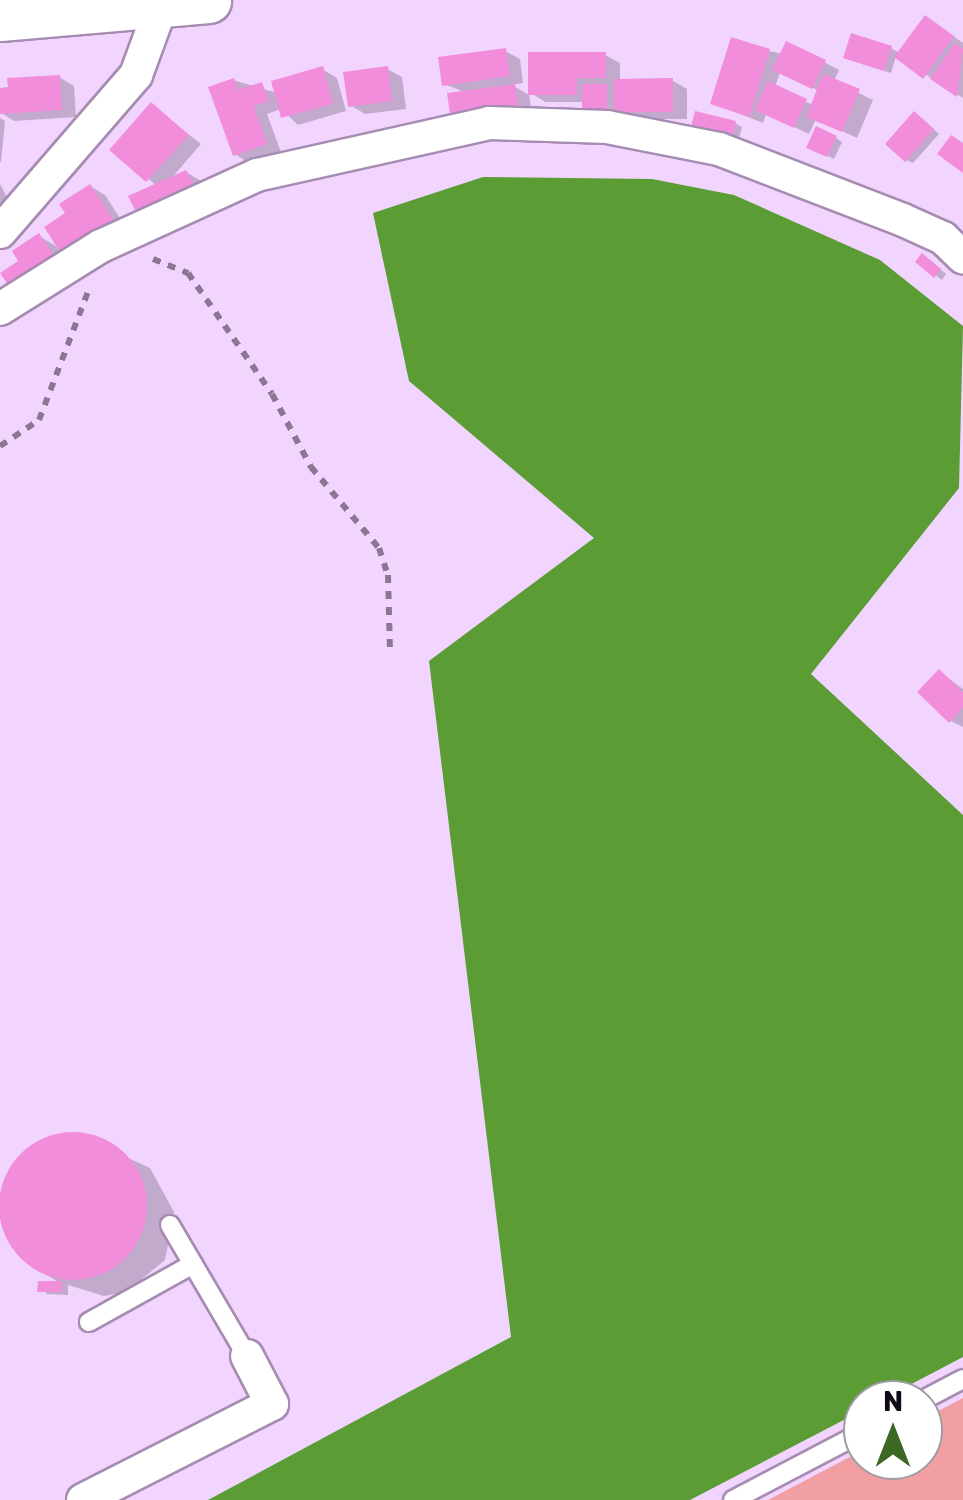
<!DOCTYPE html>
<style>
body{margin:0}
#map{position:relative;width:963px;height:1500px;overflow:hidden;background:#f2d5fe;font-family:Rubik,sans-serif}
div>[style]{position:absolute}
.green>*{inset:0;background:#f19fa3}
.water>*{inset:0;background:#5b9c34}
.shadow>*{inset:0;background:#0003}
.building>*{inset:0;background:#f18ddb}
.round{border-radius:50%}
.path>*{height:6px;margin-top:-3px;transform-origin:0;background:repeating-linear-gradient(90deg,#8b7793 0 8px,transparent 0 16px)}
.roads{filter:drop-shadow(2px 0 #a68cb1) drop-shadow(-2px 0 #a68cb1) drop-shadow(0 2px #a68cb1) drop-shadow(0 -2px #a68cb1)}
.service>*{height:18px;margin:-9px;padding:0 9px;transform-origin:9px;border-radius:9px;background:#fff}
.minor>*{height:32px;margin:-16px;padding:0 16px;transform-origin:16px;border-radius:16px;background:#fff}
.secondary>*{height:45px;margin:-22.5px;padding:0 22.5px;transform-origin:22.5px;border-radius:22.5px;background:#fff}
span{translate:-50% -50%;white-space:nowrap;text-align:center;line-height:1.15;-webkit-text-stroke:8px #fff;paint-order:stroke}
.north{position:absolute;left:843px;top:1380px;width:100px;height:100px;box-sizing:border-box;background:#fff;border:2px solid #a09da2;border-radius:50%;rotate:0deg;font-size:28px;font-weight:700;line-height:40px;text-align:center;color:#120916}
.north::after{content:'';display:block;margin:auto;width:35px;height:45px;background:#3d6724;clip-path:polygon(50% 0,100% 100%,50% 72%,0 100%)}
</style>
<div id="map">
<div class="green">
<i style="clip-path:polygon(963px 1398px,963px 1500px,768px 1500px,863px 1450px,863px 1460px,923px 1460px,923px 1419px)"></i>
</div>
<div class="water">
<i style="clip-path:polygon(483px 177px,652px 179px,734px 195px,880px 260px,963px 326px,959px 488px,811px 674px,963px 815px,963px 1357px,881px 1400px,863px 1400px,863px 1410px,690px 1500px,208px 1500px,511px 1337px,429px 661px,594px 538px,409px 381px,373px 213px)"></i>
</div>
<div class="shadow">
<i style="clip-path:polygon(940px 27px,963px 43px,963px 98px,896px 56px,891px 73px,853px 61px,891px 48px,900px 53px)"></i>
<i style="clip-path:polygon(505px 51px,520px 59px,523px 83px,512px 85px,529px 95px,533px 119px,444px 84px)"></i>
<i style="clip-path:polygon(evenodd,769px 51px,824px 62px,839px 70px,834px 81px,873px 100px,857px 138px,816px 119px,809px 134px,766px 114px,763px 123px,713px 103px,769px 51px,780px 72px,819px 91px,813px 105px,775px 87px,780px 72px)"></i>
<i style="clip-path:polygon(605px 55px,620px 63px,620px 81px,673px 81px,687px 89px,687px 119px,631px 119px,613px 109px,613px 117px,585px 102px,545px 102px,531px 93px)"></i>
<i style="clip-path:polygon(322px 69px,337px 78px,346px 111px,298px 125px,281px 109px,267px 114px,281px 152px,249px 163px,235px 154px,233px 80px,277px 93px)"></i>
<i style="clip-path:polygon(387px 69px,402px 77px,406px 109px,365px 114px,350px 105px)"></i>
<i style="clip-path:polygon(59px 77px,74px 86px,76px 117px,14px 121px,0 112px,0 90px)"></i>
<i style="clip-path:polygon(152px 106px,201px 144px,170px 180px,186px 172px,201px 181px,209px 198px,157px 186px,113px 150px)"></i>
<i style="clip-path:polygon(0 118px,5px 121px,1px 162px,0 162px)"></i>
<i style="clip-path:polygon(921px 118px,939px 134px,913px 163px,906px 160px)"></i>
<i style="clip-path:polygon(735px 123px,742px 127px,737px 146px,699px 137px)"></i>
<i style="clip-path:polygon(836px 138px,842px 142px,834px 159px,815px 150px)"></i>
<i style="clip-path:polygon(0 184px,18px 218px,0 225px)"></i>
<i style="clip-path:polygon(90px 186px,105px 195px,131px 235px,71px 271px,21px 261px,39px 236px,61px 249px,68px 214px)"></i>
<i style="clip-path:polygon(929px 260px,946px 274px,942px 280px,918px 262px)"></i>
<i style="clip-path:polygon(940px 672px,963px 689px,963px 727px,951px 721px)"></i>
<i style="clip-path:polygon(74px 1133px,150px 1168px,174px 1212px,165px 1260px,126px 1292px,104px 1296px,68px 1285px,68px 1295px,47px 1294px,40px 1283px,62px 1284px,31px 1266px,4px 1230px,3px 1184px,13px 1165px,49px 1138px)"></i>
</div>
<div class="building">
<i style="clip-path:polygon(925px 15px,954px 36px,923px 79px,894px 57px)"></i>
<i style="clip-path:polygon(851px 33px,892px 46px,884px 71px,843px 58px)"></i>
<i style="clip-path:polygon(731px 37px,770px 49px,749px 117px,710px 104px)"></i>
<i style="clip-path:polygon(786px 41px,826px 60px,812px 89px,772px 70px)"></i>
<i style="clip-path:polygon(955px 43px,963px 49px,957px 97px,930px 79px)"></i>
<i style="clip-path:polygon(506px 48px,510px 76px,442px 86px,438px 57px)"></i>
<i style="clip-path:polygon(528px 52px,606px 52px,606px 78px,577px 78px,577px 95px,528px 95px)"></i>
<i style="clip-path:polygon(323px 66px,333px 104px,281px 118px,271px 81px)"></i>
<i style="clip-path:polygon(388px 66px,392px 101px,348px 107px,343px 72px)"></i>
<i style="clip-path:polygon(823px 74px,860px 89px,842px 132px,806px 117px)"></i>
<i style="clip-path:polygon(60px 75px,62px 110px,0 114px,0 88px,8px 87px,7px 78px)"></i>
<i style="clip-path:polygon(234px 78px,238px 90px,262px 82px,269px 101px,254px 106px,267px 144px,233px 156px,208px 87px)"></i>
<i style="clip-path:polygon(673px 78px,673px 112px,614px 112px,614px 79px)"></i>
<i style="clip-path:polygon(768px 81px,807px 99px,794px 128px,754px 110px)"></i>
<i style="clip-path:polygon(515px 84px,519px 112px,451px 121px,447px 93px)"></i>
<i style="clip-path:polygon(582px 84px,607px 84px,607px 114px,582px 114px)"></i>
<i style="clip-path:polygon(151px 102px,189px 135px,146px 182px,109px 150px)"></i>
<i style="clip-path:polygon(695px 111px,736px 121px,731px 144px,689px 134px)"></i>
<i style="clip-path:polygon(914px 111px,934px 129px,905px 162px,885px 144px)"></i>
<i style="clip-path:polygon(816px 126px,837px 136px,827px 157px,806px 148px)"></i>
<i style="clip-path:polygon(951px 135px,963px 143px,963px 173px,937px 154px)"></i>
<i style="clip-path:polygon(186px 170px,196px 190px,138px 216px,128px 196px)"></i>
<i style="clip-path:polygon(90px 184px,118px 226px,65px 260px,44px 227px,65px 213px,59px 204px)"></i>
<i style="clip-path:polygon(39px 233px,58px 262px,13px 292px,0 273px,18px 261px,12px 251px)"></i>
<i style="clip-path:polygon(922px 253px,941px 269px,934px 278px,915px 262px)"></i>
<i style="clip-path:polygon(939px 669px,963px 692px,963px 708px,949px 723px,917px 692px)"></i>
<i class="round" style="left:-1px;top:1132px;width:148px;height:148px"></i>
<i style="clip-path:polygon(38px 1281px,62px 1281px,62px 1292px,37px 1292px)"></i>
</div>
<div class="path">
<i style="left:153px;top:259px;width:38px;rotate:22deg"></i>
<i style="left:188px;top:273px;width:147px;rotate:55.2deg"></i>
<i style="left:272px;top:394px;width:83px;rotate:61.9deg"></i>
<i style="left:311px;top:467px;width:106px;rotate:50deg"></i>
<i style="left:379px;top:548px;width:28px;rotate:72deg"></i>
<i style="left:388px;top:575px;width:79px;rotate:88.5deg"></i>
<i style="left:0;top:446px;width:47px;rotate:-33.7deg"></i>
<i style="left:39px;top:420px;width:137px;rotate:-69.1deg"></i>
</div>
<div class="roads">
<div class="service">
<i style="left:170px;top:1225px;width:152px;rotate:59.6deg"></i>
<i style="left:89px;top:1322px;width:119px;rotate:-29.1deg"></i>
<i style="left:923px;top:1400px;width:45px;rotate:-27.7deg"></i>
<i style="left:733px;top:1500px;width:147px;rotate:-27.6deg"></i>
</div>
<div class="minor">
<i style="left:0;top:232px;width:208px;rotate:-49.1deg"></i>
<i style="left:136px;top:75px;width:76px;rotate:-69.9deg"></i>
<i style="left:0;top:309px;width:119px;rotate:-32deg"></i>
<i style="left:101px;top:246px;width:171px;rotate:-24.5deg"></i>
<i style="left:257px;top:175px;width:238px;rotate:-12.6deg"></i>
<i style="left:489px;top:123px;width:118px;rotate:1.9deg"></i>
<i style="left:607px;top:127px;width:114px;rotate:11.1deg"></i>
<i style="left:719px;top:149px;width:197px;rotate:21.1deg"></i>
<i style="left:903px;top:220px;width:44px;rotate:24.2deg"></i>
<i style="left:943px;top:238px;width:28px;rotate:44deg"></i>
<i style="left:83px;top:1500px;width:212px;rotate:-26.9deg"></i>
<i style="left:272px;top:1404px;width:54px;rotate:-117.5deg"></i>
</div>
<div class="secondary">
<i style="left:0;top:18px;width:209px;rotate:-4.9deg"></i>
</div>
</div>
<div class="north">N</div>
</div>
